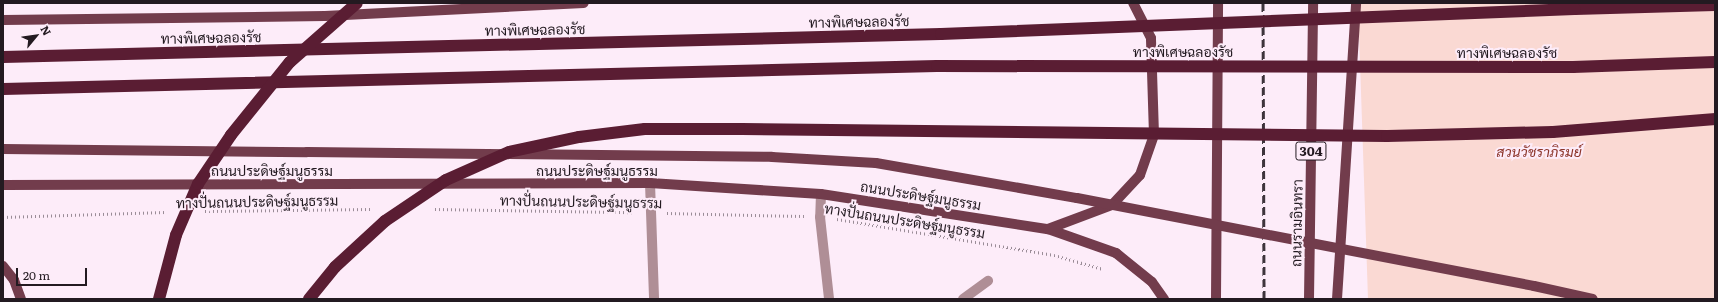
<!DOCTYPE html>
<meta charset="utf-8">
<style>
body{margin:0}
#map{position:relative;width:1718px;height:302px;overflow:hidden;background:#fdecf9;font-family:Literata,Sarabun,serif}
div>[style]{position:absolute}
.green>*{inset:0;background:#fad9d3}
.path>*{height:2.5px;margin-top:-1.25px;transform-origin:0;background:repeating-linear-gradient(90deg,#9a8c97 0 1px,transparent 0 4px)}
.street>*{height:10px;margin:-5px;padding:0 5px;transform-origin:5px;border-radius:5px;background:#af8e96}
.primary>*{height:10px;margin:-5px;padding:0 5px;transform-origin:5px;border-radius:5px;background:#723c4c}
.highway>*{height:12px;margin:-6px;padding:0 6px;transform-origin:6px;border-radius:6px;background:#5a1d33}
.rail>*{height:3px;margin-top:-1.5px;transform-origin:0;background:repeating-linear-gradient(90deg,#3e343c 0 8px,transparent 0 12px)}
.primary-bridge>*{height:10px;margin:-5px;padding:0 5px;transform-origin:5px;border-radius:5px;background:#723c4c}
.highway-bridge>*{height:12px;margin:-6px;padding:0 6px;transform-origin:6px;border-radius:6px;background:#5a1d33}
span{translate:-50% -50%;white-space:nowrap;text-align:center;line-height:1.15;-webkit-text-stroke:4px #fdecf9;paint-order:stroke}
.shield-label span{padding:1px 3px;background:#fdecf9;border:1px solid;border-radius:3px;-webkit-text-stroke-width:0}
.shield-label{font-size:13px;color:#231a21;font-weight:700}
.street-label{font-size:14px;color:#231a21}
.park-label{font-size:14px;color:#8c3429;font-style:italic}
.frame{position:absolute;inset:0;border:4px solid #231a21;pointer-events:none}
.north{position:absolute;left:16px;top:16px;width:40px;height:40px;-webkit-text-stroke:3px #fdecf9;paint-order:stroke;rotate:61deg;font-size:11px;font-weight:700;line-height:16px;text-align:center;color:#231a21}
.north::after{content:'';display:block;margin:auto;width:14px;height:18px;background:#231a21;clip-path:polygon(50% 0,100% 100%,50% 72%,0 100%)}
.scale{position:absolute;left:16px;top:268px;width:71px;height:18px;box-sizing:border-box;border:2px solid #231a21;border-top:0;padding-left:5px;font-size:12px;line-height:14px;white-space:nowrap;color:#231a21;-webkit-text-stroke:3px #fdecf9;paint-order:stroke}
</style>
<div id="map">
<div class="green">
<i style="clip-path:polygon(1358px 3px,1715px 3px,1715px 299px,1368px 299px)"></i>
</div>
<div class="path">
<i style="left:435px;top:209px;width:199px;rotate:0.9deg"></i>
<i style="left:205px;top:211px;width:165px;rotate:-0.7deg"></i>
<i style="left:667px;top:213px;width:137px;rotate:1.3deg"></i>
<i style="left:3px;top:217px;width:163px;rotate:-1.8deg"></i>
<i style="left:837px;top:219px;width:220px;rotate:9.4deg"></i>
<i style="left:1054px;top:255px;width:51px;rotate:15.9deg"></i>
</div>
<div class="street">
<i style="left:650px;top:183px;width:116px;rotate:88deg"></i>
<i style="left:821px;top:194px;width:23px;rotate:92deg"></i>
<i style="left:820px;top:217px;width:82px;rotate:83.7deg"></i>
<i style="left:963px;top:299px;width:31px;rotate:-36deg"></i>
</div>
<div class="primary">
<i style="left:3px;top:20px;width:322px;rotate:-0.7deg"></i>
<i style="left:325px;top:16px;width:259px;rotate:-2.9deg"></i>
<i style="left:3px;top:149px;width:304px;rotate:0.6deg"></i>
<i style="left:3px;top:185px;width:647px;rotate:-0.18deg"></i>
<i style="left:650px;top:183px;width:171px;rotate:3.7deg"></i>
<i style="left:821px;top:194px;width:230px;rotate:8.8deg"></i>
<i style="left:1048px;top:229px;width:72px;rotate:19.4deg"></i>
<i style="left:1116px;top:253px;width:46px;rotate:38.9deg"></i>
<i style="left:1152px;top:282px;width:21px;rotate:55deg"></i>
<i style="left:1048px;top:229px;width:68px;rotate:-20.6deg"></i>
<i style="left:1112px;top:205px;width:41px;rotate:-47deg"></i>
<i style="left:1140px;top:175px;width:42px;rotate:-70.7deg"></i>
<i style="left:1154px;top:135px;width:97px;rotate:-91.8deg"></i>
<i style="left:1151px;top:38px;width:39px;rotate:-117deg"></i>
<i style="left:3px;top:266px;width:18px;rotate:52deg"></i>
<i style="left:14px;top:280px;width:20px;rotate:70deg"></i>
<i style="left:1534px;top:286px;width:60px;rotate:12.4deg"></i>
<i style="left:1216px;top:299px;width:296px;rotate:-89.6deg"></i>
<i style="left:1309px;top:299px;width:296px;rotate:-89.2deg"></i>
<i style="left:1337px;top:299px;width:297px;rotate:-86.3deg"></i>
</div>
<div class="highway">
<i style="left:1575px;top:9px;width:140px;rotate:-1.6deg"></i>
<i style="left:1573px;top:67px;width:142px;rotate:-2deg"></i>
</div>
<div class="rail">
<i style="left:1263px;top:3px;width:296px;rotate:89.8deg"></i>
</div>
<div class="primary-bridge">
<i style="left:307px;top:152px;width:465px;rotate:0.6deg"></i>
<i style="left:772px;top:157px;width:104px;rotate:3.3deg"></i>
<i style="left:876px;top:163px;width:204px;rotate:9.9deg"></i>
<i style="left:1077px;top:198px;width:465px;rotate:10.9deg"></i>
</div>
<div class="highway-bridge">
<i style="left:3px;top:57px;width:938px;rotate:-1.4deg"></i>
<i style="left:941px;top:34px;width:634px;rotate:-2.26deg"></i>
<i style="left:3px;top:89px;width:934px;rotate:-1.41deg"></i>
<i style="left:937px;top:66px;width:636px;rotate:0.09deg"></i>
<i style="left:159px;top:299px;width:66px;rotate:-75.1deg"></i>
<i style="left:176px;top:235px;width:56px;rotate:-66.7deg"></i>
<i style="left:198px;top:184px;width:59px;rotate:-56deg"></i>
<i style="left:231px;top:135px;width:94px;rotate:-51.1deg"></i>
<i style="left:290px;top:62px;width:89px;rotate:-41.4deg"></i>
<i style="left:309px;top:299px;width:41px;rotate:-50.9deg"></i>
<i style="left:335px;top:267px;width:68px;rotate:-42.6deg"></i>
<i style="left:385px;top:221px;width:73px;rotate:-33.9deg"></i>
<i style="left:446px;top:180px;width:69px;rotate:-24deg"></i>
<i style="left:509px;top:152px;width:72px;rotate:-12.1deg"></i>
<i style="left:579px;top:137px;width:66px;rotate:-6.9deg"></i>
<i style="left:645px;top:129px;width:97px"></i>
<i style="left:742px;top:129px;width:645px;rotate:0.62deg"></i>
<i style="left:1387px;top:136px;width:166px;rotate:-1.4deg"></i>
<i style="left:1553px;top:132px;width:163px;rotate:-4.6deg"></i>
</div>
<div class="shield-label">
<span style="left:1311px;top:151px">304</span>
</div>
<div class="street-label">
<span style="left:859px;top:21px;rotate:-1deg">ทางพิเศษฉลองรัช</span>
<span style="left:535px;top:29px;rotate:-1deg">ทางพิเศษฉลองรัช</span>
<span style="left:211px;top:37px;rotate:-1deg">ทางพิเศษฉลองรัช</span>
<span style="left:1183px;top:51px">ทางพิเศษฉลองรัช</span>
<span style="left:1507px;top:52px">ทางพิเศษฉลองรัช</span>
<span style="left:272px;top:170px">ถนนประดิษฐ์มนูธรรม</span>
<span style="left:597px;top:170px">ถนนประดิษฐ์มนูธรรม</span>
<span style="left:921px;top:195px;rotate:9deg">ถนนประดิษฐ์มนูธรรม</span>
<span style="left:257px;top:201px;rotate:-1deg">ทางปั่นถนนประดิษฐ์มนูธรรม</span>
<span style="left:581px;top:201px;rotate:1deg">ทางปั่นถนนประดิษฐ์มนูธรรม</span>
<span style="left:905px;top:220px;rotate:9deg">ทางปั่นถนนประดิษฐ์มนูธรรม</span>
<span style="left:1296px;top:223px;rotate:-89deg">ถนนรามอินทรา</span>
</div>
<div class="park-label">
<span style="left:1539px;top:151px">สวนวัชราภิรมย์</span>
</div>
<div class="frame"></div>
<div class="north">N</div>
<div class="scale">20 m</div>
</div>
